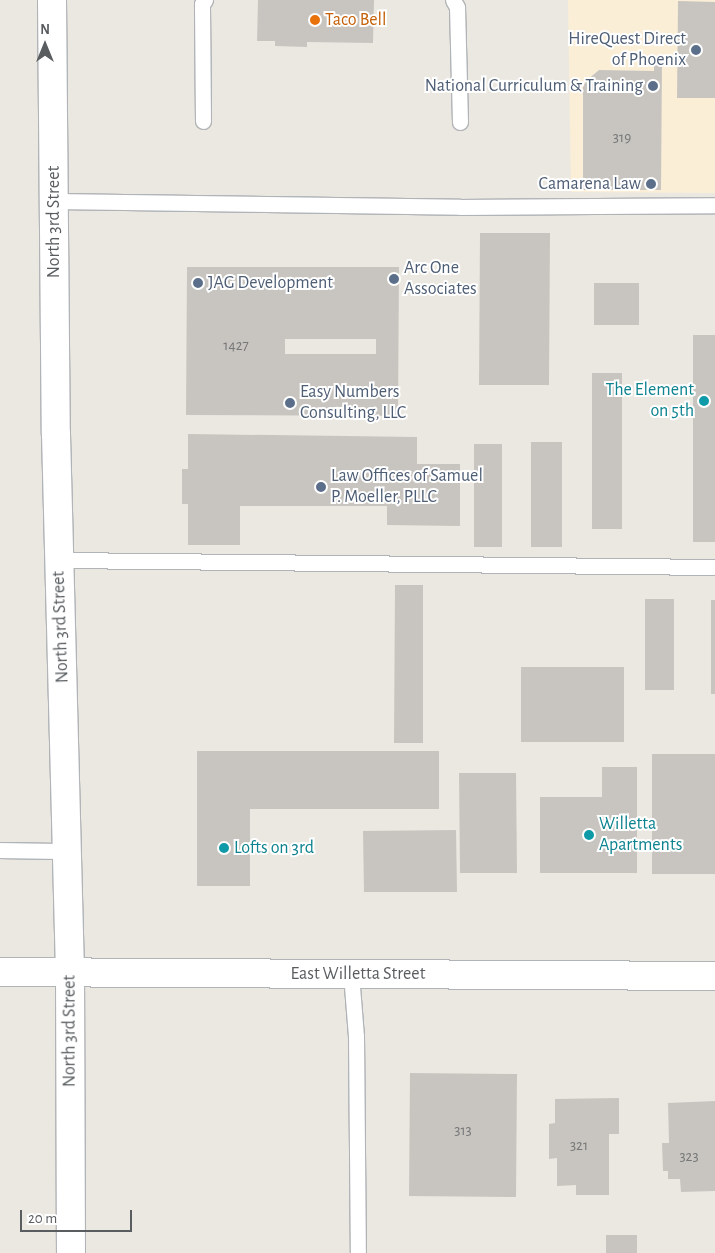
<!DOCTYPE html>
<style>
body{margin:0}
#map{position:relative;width:715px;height:1253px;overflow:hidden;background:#ebe8e1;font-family:"Alegreya Sans",sans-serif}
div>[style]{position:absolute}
.commercial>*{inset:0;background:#faeed7}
.building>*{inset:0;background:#c8c5c0}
.roads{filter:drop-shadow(1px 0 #b1b4b7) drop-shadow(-1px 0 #b1b4b7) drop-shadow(0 1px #b1b4b7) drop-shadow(0 -1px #b1b4b7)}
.lane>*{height:15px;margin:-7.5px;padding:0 7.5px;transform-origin:7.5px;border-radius:7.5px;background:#fff}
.street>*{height:28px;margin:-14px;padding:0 14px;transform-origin:14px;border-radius:14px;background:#fff}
.secondary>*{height:28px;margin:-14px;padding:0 14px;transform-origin:14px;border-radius:14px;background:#fff}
.dots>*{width:14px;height:14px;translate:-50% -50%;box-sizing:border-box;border:2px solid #fff;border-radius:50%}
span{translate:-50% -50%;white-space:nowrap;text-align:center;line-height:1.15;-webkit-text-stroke:4px #fff;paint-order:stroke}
.number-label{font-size:15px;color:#757778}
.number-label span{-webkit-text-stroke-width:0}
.food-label{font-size:18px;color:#c56008}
.left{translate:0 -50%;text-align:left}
.service-label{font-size:18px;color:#4e5e75}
.right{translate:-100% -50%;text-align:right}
.street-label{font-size:18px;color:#595d60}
.culture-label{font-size:18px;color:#0d838f}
.north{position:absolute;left:20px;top:20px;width:50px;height:50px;-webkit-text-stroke:4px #fff;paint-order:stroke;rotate:0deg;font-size:14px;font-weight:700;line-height:20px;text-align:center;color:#595d60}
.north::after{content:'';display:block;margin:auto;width:18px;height:22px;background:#595d60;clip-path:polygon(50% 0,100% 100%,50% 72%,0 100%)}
.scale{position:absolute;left:20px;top:1210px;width:112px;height:22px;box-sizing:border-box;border:2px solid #595d60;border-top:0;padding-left:6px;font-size:15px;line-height:18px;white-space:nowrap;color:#595d60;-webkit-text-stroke:4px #fff;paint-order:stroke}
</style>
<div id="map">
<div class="commercial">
<i style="clip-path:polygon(568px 0,715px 0,715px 193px,571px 192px)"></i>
</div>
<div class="building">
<i style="clip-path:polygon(258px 0,374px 0,373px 43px,307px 42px,307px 47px,275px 46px,275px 41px,257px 41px)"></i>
<i style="clip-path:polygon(678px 1px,715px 2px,715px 98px,677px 98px)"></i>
<i style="clip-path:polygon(654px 64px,662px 64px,661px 190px,583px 190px,583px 87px,586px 81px,599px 70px,654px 71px)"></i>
<i style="clip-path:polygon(480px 233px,550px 233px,549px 385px,479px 385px)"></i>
<i style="clip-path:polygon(evenodd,187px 267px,399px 267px,398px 416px,186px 415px,187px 267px,285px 339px,376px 339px,376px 354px,285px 354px,285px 339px)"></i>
<i style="clip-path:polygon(594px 283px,639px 283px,639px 325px,594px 325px)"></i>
<i style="clip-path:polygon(693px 335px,715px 335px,715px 542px,693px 542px)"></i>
<i style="clip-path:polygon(592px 373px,622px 373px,622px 529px,592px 529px)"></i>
<i style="clip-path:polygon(188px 434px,417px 437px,417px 464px,460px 464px,460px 526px,387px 525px,387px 506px,240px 506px,240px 545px,188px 545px,188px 504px,182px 504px,182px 469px,188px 469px)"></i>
<i style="clip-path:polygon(531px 442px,562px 442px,562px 547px,531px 547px)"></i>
<i style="clip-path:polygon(474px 444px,502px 444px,502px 547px,474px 547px)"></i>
<i style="clip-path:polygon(395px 585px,423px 585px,423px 743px,394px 743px)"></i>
<i style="clip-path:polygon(645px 599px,674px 599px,674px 690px,645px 690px)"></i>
<i style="clip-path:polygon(711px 600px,715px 600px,715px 694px,711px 694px)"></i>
<i style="clip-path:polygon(521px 667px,624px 667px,624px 742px,521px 742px)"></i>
<i style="clip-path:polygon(197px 751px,439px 751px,439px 809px,250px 809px,250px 886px,197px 886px)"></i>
<i style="clip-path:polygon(652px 754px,715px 754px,715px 874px,652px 874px)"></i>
<i style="clip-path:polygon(602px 767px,637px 767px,637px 873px,540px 873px,540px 797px,602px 797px)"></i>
<i style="clip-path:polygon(459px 773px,516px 773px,517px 873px,460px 873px)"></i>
<i style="clip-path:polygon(456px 830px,457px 892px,364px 892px,363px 831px)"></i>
<i style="clip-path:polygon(410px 1073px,517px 1074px,516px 1197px,409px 1196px)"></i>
<i style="clip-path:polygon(619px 1098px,619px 1134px,609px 1134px,609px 1195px,576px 1195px,576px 1185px,557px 1186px,557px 1158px,549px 1159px,549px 1124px,555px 1123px,555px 1099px)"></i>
<i style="clip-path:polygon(715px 1101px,715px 1191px,681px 1192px,680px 1179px,668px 1179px,668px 1171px,663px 1171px,662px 1143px,669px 1143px,668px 1103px)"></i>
<i style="clip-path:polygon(606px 1235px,637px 1235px,637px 1253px,606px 1253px)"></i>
</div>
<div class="roads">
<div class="lane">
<i style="left:453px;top:0;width:8px;rotate:60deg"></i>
<i style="left:457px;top:7px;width:115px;rotate:88.5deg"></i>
<i style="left:203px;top:121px;width:117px;rotate:-90.5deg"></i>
<i style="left:202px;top:4px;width:5px;rotate:-53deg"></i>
<i style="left:54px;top:201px;width:406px;rotate:0.8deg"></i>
<i style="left:460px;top:207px;width:255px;rotate:-0.4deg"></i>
<i style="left:59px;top:560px;width:656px;rotate:0.61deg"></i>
<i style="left:0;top:850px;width:67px;rotate:0.9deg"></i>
<i style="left:351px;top:974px;width:62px;rotate:85.4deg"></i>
<i style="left:356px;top:1036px;width:217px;rotate:89.5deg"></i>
</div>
<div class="street">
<i style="left:0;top:972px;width:715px;rotate:0.32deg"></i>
</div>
<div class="secondary">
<i style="left:52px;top:0;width:434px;rotate:89.5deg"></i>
<i style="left:56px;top:434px;width:538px;rotate:88.51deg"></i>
<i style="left:70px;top:972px;width:281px;rotate:89.8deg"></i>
</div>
</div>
<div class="dots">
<i style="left:315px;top:20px;background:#e8710a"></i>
<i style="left:696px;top:50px;background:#5c6f8a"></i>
<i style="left:653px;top:86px;background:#5c6f8a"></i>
<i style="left:651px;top:184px;background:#5c6f8a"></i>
<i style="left:394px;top:279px;background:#5c6f8a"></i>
<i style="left:198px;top:283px;background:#5c6f8a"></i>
<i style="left:704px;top:401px;background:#0f9aa8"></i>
<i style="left:290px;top:403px;background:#5c6f8a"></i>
<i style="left:321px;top:487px;background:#5c6f8a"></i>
<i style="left:589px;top:835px;background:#0f9aa8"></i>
<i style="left:224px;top:848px;background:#0f9aa8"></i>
</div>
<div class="number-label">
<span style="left:622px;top:138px">319</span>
<span style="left:236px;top:346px">1427</span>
<span style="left:463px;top:1131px">313</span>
<span style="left:579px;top:1146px">321</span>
<span style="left:689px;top:1157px">323</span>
</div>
<div class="food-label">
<span class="left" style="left:325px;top:20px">Taco Bell</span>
</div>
<div class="service-label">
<span class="right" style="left:686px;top:50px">HireQuest Direct<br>of Phoenix</span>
<span class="right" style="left:643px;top:86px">National Curriculum &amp; Training</span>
<span class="right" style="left:641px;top:184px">Camarena Law</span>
<span class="left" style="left:404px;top:279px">Arc One<br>Associates</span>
<span class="left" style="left:208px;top:283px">JAG Development</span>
<span class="left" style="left:300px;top:403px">Easy Numbers<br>Consulting, LLC</span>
<span class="left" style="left:331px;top:487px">Law Offices of Samuel<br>P. Moeller, PLLC</span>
</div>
<div class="street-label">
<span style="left:54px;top:222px;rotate:-90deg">North 3rd Street</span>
<span style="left:61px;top:627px;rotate:-92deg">North 3rd Street</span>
<span style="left:358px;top:974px">East Willetta Street</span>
<span style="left:70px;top:1031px;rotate:-90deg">North 3rd Street</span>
</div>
<div class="culture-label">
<span class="right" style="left:694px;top:401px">The Element<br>on 5th</span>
<span class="left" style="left:599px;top:835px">Willetta<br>Apartments</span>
<span class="left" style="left:234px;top:848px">Lofts on 3rd</span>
</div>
<div class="north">N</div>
<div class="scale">20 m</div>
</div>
